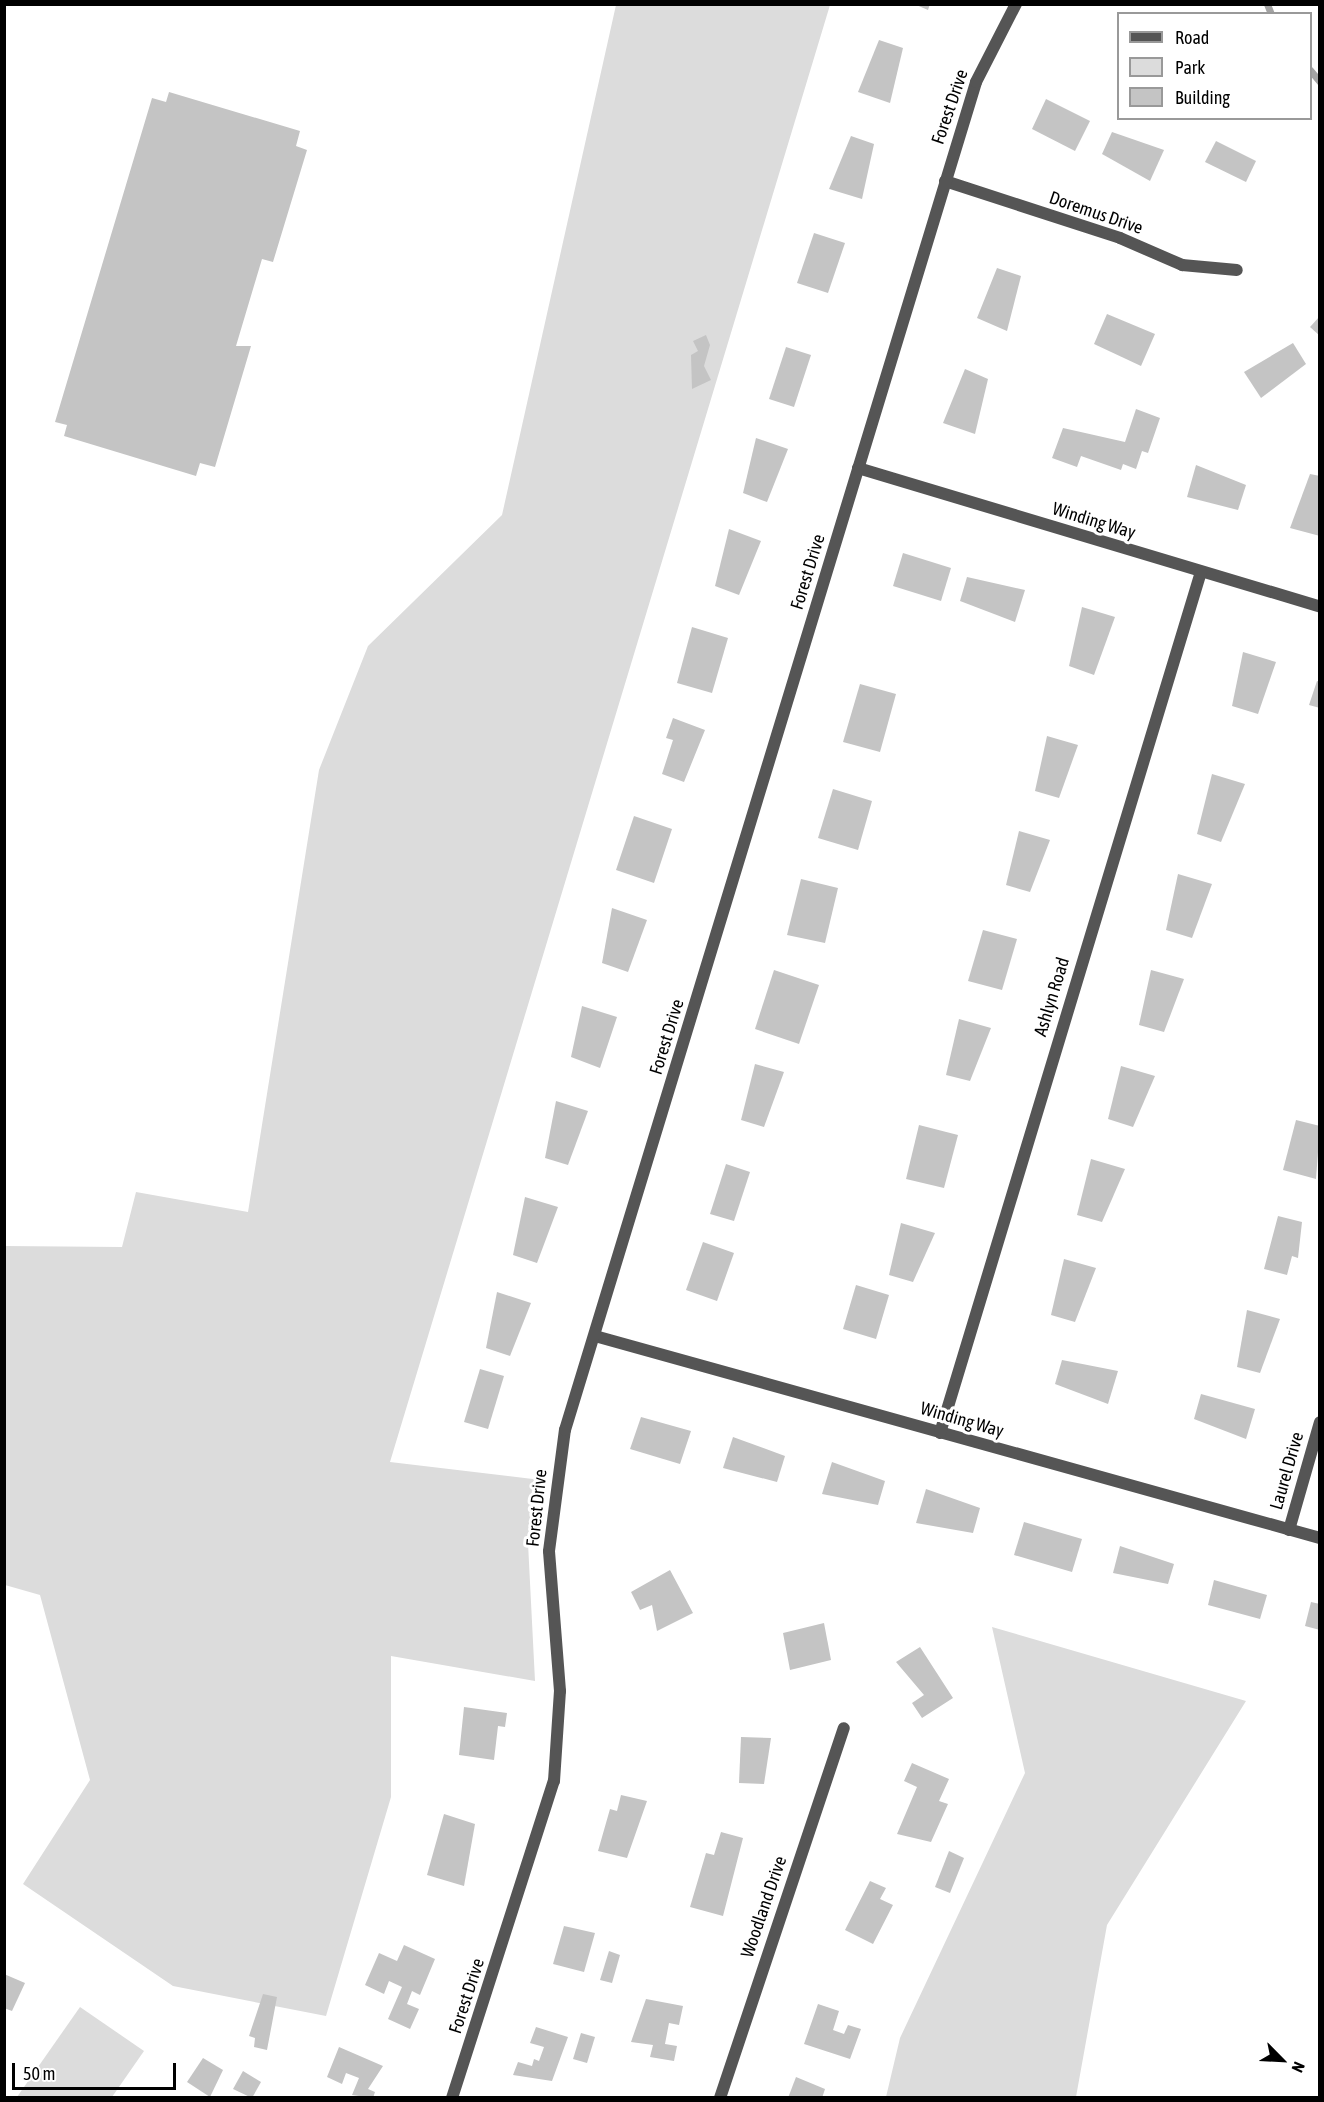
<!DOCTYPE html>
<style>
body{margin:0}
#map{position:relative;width:1324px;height:2102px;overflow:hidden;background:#fff;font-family:"Asap Condensed",sans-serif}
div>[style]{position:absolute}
.green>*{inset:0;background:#dcdcdc}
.stream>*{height:7px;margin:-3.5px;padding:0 3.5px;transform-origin:3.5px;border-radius:3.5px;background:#a3a3a3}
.building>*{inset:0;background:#c4c4c4}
.street>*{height:12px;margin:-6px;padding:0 6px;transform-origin:6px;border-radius:6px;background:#555}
span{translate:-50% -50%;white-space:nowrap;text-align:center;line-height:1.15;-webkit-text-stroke:6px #fff;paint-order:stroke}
.street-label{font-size:18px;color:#000}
.frame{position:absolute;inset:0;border:6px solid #000;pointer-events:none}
.legend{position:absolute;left:1117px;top:12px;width:195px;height:108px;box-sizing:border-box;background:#fff;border:2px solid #999;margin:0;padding:8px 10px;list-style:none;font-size:18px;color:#000}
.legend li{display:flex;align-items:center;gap:12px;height:30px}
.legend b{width:30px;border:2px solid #999}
.north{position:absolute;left:1252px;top:2030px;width:60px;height:60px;-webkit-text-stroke:4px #fff;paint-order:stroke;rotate:114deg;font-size:16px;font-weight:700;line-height:24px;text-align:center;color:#000}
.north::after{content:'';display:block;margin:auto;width:21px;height:27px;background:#000;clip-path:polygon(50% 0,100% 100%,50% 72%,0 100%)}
.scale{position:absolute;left:12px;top:2063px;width:164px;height:27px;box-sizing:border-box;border:3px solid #000;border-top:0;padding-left:8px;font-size:18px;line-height:21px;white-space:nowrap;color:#000;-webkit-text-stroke:4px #fff;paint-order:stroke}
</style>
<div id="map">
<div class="green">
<i style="clip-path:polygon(616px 5px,830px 5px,390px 1462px,541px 1480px,528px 1543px,535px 1681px,391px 1656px,391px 1797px,326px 2016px,173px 1986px,23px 1884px,90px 1780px,40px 1595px,5px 1585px,4px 1246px,122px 1247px,136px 1192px,248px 1212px,319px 770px,368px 646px,502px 515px)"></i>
<i style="clip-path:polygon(992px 1627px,1246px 1701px,1107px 1925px,1076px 2097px,886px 2097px,900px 2038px,1025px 1773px)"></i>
<i style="clip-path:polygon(80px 2007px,144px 2051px,112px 2097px,17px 2097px)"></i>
</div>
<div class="stream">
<i style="left:1267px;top:4px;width:11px;rotate:68deg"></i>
<i style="left:1310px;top:70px;width:16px;rotate:50deg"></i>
</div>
<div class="building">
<i style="clip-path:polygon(914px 4px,930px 4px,928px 10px)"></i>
<i style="clip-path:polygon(879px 40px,903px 48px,890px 103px,858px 92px)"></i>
<i style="clip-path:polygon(169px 92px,300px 131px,296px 146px,307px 150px,273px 262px,262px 259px,236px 346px,251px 346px,215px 467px,200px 463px,196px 476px,64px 436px,67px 425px,55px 422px,152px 98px,166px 102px)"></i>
<i style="clip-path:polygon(1046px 99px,1090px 121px,1075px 151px,1032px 129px)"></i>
<i style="clip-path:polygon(1112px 132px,1164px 150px,1150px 181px,1102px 154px)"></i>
<i style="clip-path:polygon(851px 136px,874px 144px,862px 199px,829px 189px)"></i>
<i style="clip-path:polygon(1216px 141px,1256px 161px,1246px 182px,1205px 162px)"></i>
<i style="clip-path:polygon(814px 233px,845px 243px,828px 293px,797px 283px)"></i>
<i style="clip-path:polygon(997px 268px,1021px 276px,1007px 331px,977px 318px)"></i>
<i style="clip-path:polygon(1107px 314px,1155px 334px,1141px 366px,1094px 344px)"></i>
<i style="clip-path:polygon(1320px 316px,1320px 336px,1310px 327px)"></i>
<i style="clip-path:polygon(706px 335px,710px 345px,704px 366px,711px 380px,692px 389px,691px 355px,698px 351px,693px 341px)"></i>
<i style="clip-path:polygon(1293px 343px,1306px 364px,1261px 398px,1244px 372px)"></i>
<i style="clip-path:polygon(786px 347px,811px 355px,794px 407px,769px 399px)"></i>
<i style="clip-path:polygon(965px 369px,988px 379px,975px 434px,943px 423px)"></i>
<i style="clip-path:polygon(1136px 409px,1160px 418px,1148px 453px,1142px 451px,1136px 469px,1123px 464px,1121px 470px,1081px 456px,1077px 467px,1052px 458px,1063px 428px,1125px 442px)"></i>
<i style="clip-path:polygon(756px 438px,788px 449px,767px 502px,743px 493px)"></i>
<i style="clip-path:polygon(1196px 465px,1246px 485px,1238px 510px,1187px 497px)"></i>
<i style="clip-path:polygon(1310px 474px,1320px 476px,1320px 536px,1290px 528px)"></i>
<i style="clip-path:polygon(729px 529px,761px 541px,739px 595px,715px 586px)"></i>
<i style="clip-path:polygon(903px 553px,951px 568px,941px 601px,893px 586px)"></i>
<i style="clip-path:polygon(967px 577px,1025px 590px,1015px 622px,960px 601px)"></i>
<i style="clip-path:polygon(1082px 607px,1115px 617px,1094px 675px,1069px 666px)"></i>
<i style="clip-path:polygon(692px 627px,728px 638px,712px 693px,677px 683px)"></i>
<i style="clip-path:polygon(1243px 652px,1276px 662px,1258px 714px,1232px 706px)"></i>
<i style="clip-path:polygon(1317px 681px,1320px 682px,1320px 708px,1309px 705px)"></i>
<i style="clip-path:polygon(860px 684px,896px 694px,880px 752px,843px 742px)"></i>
<i style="clip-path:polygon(673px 718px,705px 730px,684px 782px,662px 774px,673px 740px,666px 738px)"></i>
<i style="clip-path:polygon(1047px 736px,1078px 745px,1059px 798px,1035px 791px)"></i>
<i style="clip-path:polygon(1212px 774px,1245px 784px,1221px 842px,1197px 834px)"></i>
<i style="clip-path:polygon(833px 789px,872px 801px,858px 850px,818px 838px)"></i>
<i style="clip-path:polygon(634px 816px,672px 829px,654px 883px,616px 870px)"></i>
<i style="clip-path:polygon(1019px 831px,1050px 840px,1030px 892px,1006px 885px)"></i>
<i style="clip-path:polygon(1178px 874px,1212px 884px,1192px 938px,1166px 930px)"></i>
<i style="clip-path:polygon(801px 879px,838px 888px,825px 943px,787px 935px)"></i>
<i style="clip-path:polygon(612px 908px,647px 920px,628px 972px,602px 963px)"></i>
<i style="clip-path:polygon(983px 930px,1017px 939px,1002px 990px,968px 981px)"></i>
<i style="clip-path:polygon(774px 970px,819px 985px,799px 1044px,755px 1029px)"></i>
<i style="clip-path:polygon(1151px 970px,1184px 979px,1164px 1032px,1139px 1025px)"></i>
<i style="clip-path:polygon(582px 1006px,617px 1017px,600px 1068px,571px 1057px)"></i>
<i style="clip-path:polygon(959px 1019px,991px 1028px,970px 1081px,946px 1075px)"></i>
<i style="clip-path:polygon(755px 1064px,784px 1072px,764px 1127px,741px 1120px)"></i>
<i style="clip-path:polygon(1121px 1066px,1155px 1076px,1133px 1127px,1108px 1119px)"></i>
<i style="clip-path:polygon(556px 1101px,588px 1111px,568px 1165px,545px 1158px)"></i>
<i style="clip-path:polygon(1296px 1120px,1320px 1126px,1316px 1179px,1283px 1170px)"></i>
<i style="clip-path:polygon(919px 1125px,958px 1135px,944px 1188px,906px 1179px)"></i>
<i style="clip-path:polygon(1091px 1159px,1125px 1169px,1102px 1222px,1077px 1215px)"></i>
<i style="clip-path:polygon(726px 1164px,750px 1172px,734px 1221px,710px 1214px)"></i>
<i style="clip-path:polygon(525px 1197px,558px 1207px,537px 1263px,513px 1255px)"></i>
<i style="clip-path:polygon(1278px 1216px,1302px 1222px,1298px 1258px,1292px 1256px,1287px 1275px,1264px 1269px)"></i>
<i style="clip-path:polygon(901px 1223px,935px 1233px,913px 1282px,889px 1275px)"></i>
<i style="clip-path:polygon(703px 1242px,734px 1253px,717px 1301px,686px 1290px)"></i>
<i style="clip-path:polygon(1064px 1259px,1096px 1268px,1075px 1322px,1051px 1315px)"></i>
<i style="clip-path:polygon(856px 1285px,889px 1295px,876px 1339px,843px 1329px)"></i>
<i style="clip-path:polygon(497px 1292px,531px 1303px,510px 1356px,486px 1348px)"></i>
<i style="clip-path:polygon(1247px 1310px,1280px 1319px,1260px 1373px,1237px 1367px)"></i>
<i style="clip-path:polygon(1062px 1360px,1118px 1371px,1108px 1404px,1055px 1384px)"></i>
<i style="clip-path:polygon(480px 1369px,504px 1376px,488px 1429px,464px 1422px)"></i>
<i style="clip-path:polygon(1201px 1394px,1255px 1409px,1246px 1439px,1194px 1419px)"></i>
<i style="clip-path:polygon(641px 1417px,691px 1431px,680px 1464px,630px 1449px)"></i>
<i style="clip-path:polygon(733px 1437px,785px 1456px,777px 1482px,723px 1468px)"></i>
<i style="clip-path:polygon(832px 1462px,885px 1481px,878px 1505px,822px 1494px)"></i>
<i style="clip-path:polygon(926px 1489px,980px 1508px,973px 1533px,916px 1523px)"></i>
<i style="clip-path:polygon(1024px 1522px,1082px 1539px,1072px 1572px,1014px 1555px)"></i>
<i style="clip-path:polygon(1120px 1546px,1174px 1564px,1168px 1584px,1113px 1573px)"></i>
<i style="clip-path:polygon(670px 1570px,693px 1613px,657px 1631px,652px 1605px,640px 1610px,631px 1592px)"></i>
<i style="clip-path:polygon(1214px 1580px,1267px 1595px,1260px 1619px,1208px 1605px)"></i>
<i style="clip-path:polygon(1311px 1602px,1320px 1604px,1320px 1630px,1305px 1626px)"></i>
<i style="clip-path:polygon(824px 1623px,831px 1660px,790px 1670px,783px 1633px)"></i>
<i style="clip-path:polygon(920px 1647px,953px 1698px,922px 1718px,912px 1703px,924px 1695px,896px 1662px)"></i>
<i style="clip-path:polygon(464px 1707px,507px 1713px,505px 1727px,498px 1726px,494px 1760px,459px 1755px)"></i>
<i style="clip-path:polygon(741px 1737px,771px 1738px,764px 1784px,739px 1783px)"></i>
<i style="clip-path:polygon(912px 1763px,949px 1779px,939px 1801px,948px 1804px,931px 1842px,897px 1834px,917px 1787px,904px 1781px)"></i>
<i style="clip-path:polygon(621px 1795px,647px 1801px,627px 1858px,598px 1851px,610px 1809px,617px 1811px)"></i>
<i style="clip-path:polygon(444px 1814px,475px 1824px,464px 1886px,427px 1875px)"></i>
<i style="clip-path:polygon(721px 1832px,743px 1838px,723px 1916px,690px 1907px,706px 1853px,714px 1855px)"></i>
<i style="clip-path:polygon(949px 1851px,964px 1858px,950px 1893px,935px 1887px)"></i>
<i style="clip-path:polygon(870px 1881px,886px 1888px,880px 1899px,893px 1905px,873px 1944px,845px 1930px)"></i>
<i style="clip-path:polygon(564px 1926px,595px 1933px,584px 1972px,553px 1964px)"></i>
<i style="clip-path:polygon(404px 1945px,435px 1959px,420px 1995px,412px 1991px,407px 2004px,419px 2009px,410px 2029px,388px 2019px,402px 1987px,389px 1981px,384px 1994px,365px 1985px,379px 1953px,397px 1961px)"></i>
<i style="clip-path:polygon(609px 1951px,620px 1955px,612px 1983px,600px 1980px)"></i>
<i style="clip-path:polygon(4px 1974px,25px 1983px,12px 2011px,4px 2008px)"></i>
<i style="clip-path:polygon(263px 1994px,277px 1997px,267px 2050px,254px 2047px,255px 2038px,249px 2036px)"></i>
<i style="clip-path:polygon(646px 1999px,683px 2006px,679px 2025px,669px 2023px,665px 2044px,677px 2046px,674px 2061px,650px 2057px,653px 2045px,631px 2042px)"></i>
<i style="clip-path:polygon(818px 2004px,839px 2011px,833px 2030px,844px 2034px,848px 2025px,861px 2029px,850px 2059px,804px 2044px)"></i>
<i style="clip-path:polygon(536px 2027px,568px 2037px,552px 2081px,513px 2075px,518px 2062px,532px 2066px,534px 2059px,539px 2061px,544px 2047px,530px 2043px)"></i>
<i style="clip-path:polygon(581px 2033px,595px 2037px,587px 2063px,573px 2059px)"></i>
<i style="clip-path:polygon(339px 2047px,383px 2066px,368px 2089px,375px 2092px,373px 2098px,352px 2095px,359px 2078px,346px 2073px,342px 2084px,327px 2077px)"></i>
<i style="clip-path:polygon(203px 2058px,223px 2070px,210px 2097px,187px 2082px)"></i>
<i style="clip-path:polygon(243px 2071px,261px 2082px,252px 2098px,233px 2089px)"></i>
<i style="clip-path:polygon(796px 2077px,825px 2089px,822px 2098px,788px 2098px)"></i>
</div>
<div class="street">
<i style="left:945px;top:181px;width:184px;rotate:18deg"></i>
<i style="left:1120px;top:238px;width:68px;rotate:23.5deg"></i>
<i style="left:1182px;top:265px;width:55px;rotate:5.2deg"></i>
<i style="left:858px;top:468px;width:482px;rotate:16.7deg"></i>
<i style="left:595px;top:1336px;width:753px;rotate:15.57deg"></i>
<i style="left:940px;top:1433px;width:900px;rotate:-73.14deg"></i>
<i style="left:1289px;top:1530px;width:112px;rotate:-74deg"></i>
<i style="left:452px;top:2098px;width:333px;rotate:-72.2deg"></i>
<i style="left:554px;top:1781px;width:90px;rotate:-86.2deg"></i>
<i style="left:560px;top:1691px;width:140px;rotate:-94.5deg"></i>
<i style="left:549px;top:1551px;width:122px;rotate:-82.5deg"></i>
<i style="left:565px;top:1430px;width:1409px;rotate:-73.04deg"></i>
<i style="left:976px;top:82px;width:88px;rotate:-62.9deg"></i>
<i style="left:720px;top:2098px;width:390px;rotate:-71.5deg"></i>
</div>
<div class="street-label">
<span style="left:950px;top:107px;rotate:-71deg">Forest Drive</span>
<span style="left:1096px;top:213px;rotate:19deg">Doremus Drive</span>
<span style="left:1094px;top:521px;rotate:17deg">Winding Way</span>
<span style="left:808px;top:572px;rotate:-73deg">Forest Drive</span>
<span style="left:1052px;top:997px;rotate:-73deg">Ashlyn Road</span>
<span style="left:667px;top:1037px;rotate:-73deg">Forest Drive</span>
<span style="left:962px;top:1420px;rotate:16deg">Winding Way</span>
<span style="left:1287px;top:1471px;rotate:-74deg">Laurel Drive</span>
<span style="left:537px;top:1508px;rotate:-84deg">Forest Drive</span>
<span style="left:764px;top:1907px;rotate:-71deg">Woodland Drive</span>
<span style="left:467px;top:1996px;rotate:-72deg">Forest Drive</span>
</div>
<div class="frame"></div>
<ul class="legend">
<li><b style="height:8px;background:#555"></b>Road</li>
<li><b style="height:16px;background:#dcdcdc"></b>Park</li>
<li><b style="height:16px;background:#c4c4c4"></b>Building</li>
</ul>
<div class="north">N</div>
<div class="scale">50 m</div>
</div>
